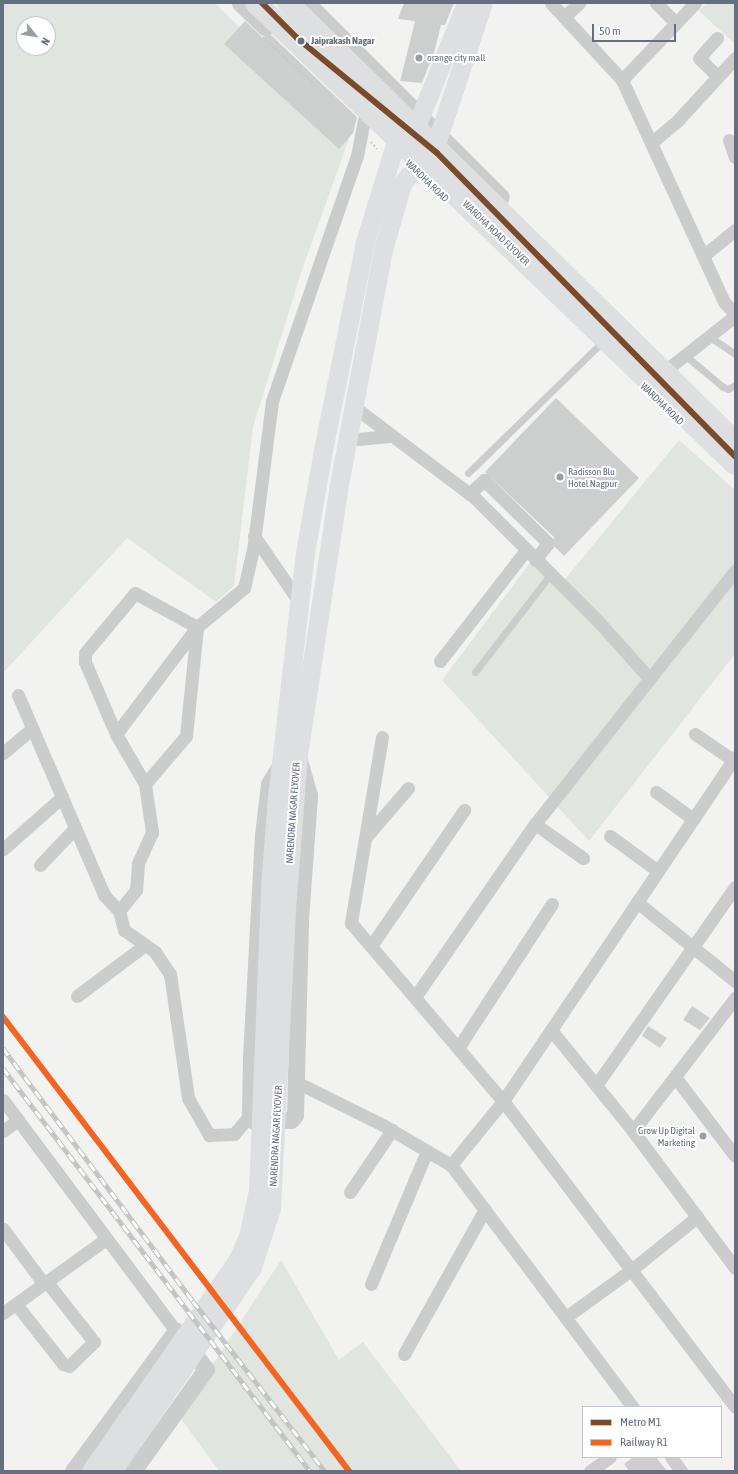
<!DOCTYPE html>
<style>
body{margin:0}
#map{position:relative;width:738px;height:1474px;overflow:hidden;background:#f2f3f1;font-family:"Asap Condensed",sans-serif}
div>[style]{position:absolute}
.green>*{inset:0;background:#e1e5df}
.building>*{inset:0;background:#cdcece}
.path>*{height:2px;margin-top:-1px;transform-origin:0;background:repeating-linear-gradient(90deg,#c8c8c9 0 2px,transparent 0 4px)}
.service>*{height:7px;margin:-3.5px;padding:0 3.5px;transform-origin:3.5px;border-radius:3.5px;background:#cbcccc}
.minor>*{height:13px;margin:-6.5px;padding:0 6.5px;transform-origin:6.5px;border-radius:6.5px;background:#cbcccc}
.tertiary>*{height:17px;margin:-8.5px;padding:0 8.5px;transform-origin:8.5px;border-radius:8.5px;background:#cbcccc}
.secondary>*{height:19px;margin:-9.5px;padding:0 9.5px;transform-origin:9.5px;border-radius:9.5px;background:#dedfe0}
.trunk>*{height:22px;margin:-11px;padding:0 11px;transform-origin:11px;border-radius:11px;background:#dedfe0}
.rail>*{height:4.5px;margin-top:-2.25px;transform-origin:0;background:repeating-linear-gradient(90deg,#fff 0 9px,#c1c2c2 0 18px);box-sizing:border-box;border-block:1px solid #c1c2c2}
.rail-1>*{height:6px;margin:-3px;padding:0 3px;transform-origin:3px;border-radius:3px;background:#f26522}
.metro-1>*{height:6px;margin:-3px;padding:0 3px;transform-origin:3px;border-radius:3px;background:#7a4b2a}
.dots>*{width:11px;height:11px;translate:-50% -50%;box-sizing:border-box;border:2px solid #fff;border-radius:50%}
span{translate:-50% -50%;white-space:nowrap;text-align:center;line-height:1.15;-webkit-text-stroke:4px #fff;paint-order:stroke}
.stop-label{font-size:10px;color:#64707f;font-weight:700}
.left{translate:0 -50%;text-align:left}
.poi-label{font-size:10px;color:#64707f}
.right{translate:-100% -50%;text-align:right}
.street-label{font-size:10px;color:#64707f}
.frame{position:absolute;inset:0;border:4px solid #64707f;pointer-events:none}
.legend{position:absolute;left:582px;top:1406px;width:140px;height:52px;box-sizing:border-box;background:#fff;border:1px solid #c1c6cc;margin:0;padding:5px 7px;list-style:none;font-size:12px;color:#64707f}
.legend li{display:flex;align-items:center;gap:8px;height:20px}
.legend b{width:20px;border:1px solid #c1c6cc}
.north{position:absolute;left:16px;top:16px;width:40px;height:40px;box-sizing:border-box;background:#fff;border:1px solid #c1c6cc;border-radius:50%;rotate:120deg;font-size:11px;font-weight:700;line-height:16px;text-align:center;color:#64707f}
.north::after{content:'';display:block;margin:auto;width:14px;height:18px;background:#969ea7;clip-path:polygon(50% 0,100% 100%,50% 72%,0 100%)}
.scale{position:absolute;left:592px;top:24px;width:84px;height:18px;box-sizing:border-box;border:2px solid #64707f;border-top:0;padding-left:5px;font-size:12px;line-height:14px;white-space:nowrap;color:#64707f;-webkit-text-stroke:3px #fff;paint-order:stroke}
</style>
<div id="map">
<div class="green">
<i style="clip-path:polygon(evenodd,3px 3px,215px 3px,350px 136px,301px 273px,253px 427px,234px 586px,216px 602px,127px 538px,3px 673px,3px 3px,24px 24px,48px 24px,48px 48px,24px 48px,24px 24px)"></i>
<i style="clip-path:polygon(707px 3px,735px 3px,735px 44px,699px 11px)"></i>
<i style="clip-path:polygon(679px 440px,735px 490px,735px 654px,589px 841px,442px 680px,530px 563px,562px 583px)"></i>
<i style="clip-path:polygon(281px 1260px,339px 1360px,363px 1342px,461px 1471px,219px 1471px,179px 1416px)"></i>
</div>
<div class="building">
<i style="clip-path:polygon(404px 3px,454px 3px,445px 25px,441px 25px,434px 53px,422px 83px,400px 81px,415px 21px,398px 19px)"></i>
<i style="clip-path:polygon(245px 21px,262px 37px,271px 35px,357px 117px,353px 133px,339px 149px,224px 44px)"></i>
<i style="clip-path:polygon(556px 398px,639px 478px,564px 556px,555px 547px,554px 537px,485px 472px)"></i>
<i style="clip-path:polygon(692px 1006px,710px 1018px,700px 1030px,683px 1020px)"></i>
<i style="clip-path:polygon(648px 1026px,667px 1038px,660px 1048px,642px 1036px)"></i>
<i style="clip-path:polygon(633px 1457px,656px 1457px,667px 1471px,629px 1471px,624px 1464px)"></i>
</div>
<div class="path">
<i style="left:266px;top:41px;width:62px;rotate:41.7deg"></i>
<i style="left:371px;top:142px;width:9px;rotate:49deg"></i>
</div>
<div class="service">
<i style="left:707px;top:335px;width:34px;rotate:34deg"></i>
<i style="left:686px;top:356px;width:48px;rotate:40deg"></i>
<i style="left:723px;top:387px;width:5px;rotate:22deg"></i>
<i style="left:728px;top:389px;width:8px;rotate:-30deg"></i>
<i style="left:468px;top:473px;width:185px;rotate:-44.3deg"></i>
<i style="left:475px;top:672px;width:123px;rotate:-52.3deg"></i>
</div>
<div class="minor">
<i style="left:551px;top:3px;width:105px;rotate:47.3deg"></i>
<i style="left:656px;top:3px;width:28px;rotate:45deg"></i>
<i style="left:695px;top:3px;width:106px;rotate:133.5deg"></i>
<i style="left:622px;top:80px;width:244px;rotate:65.3deg"></i>
<i style="left:724px;top:302px;width:16px;rotate:47deg"></i>
<i style="left:564px;top:17px;width:21px;rotate:-43deg"></i>
<i style="left:717px;top:76px;width:25px;rotate:-135deg"></i>
<i style="left:699px;top:58px;width:27px;rotate:-48deg"></i>
<i style="left:729px;top:140px;width:18px;rotate:71deg"></i>
<i style="left:651px;top:143px;width:35px;rotate:-40deg"></i>
<i style="left:678px;top:120px;width:84px;rotate:-47.4deg"></i>
<i style="left:703px;top:256px;width:41px;rotate:-39.1deg"></i>
<i style="left:671px;top:366px;width:81px;rotate:-38deg"></i>
<i style="left:353px;top:406px;width:153px;rotate:37deg"></i>
<i style="left:475px;top:498px;width:174px;rotate:45deg"></i>
<i style="left:598px;top:621px;width:76px;rotate:48.2deg"></i>
<i style="left:347px;top:440px;width:43px;rotate:-5.3deg"></i>
<i style="left:469px;top:494px;width:21px;rotate:-43deg"></i>
<i style="left:484px;top:480px;width:90px;rotate:44.5deg"></i>
<i style="left:548px;top:543px;width:21px;rotate:127deg"></i>
<i style="left:254px;top:536px;width:81px;rotate:55.5deg"></i>
<i style="left:440px;top:661px;width:140px;rotate:-52.2deg"></i>
<i style="left:18px;top:695px;width:218px;rotate:66.7deg"></i>
<i style="left:104px;top:895px;width:22px;rotate:47deg"></i>
<i style="left:116px;top:734px;width:134px;rotate:-52.9deg"></i>
<i style="left:197px;top:627px;width:71px;rotate:-151.3deg"></i>
<i style="left:135px;top:593px;width:78px;rotate:129.8deg"></i>
<i style="left:85px;top:653px;width:9px;rotate:90deg"></i>
<i style="left:85px;top:662px;width:78px;rotate:66.7deg"></i>
<i style="left:116px;top:734px;width:58px;rotate:59.9deg"></i>
<i style="left:145px;top:784px;width:63px;rotate:-49.5deg"></i>
<i style="left:186px;top:736px;width:110px;rotate:-84.2deg"></i>
<i style="left:197px;top:627px;width:61px;rotate:-39.7deg"></i>
<i style="left:244px;top:588px;width:39px;rotate:-77deg"></i>
<i style="left:253px;top:550px;width:150px;rotate:-82.7deg"></i>
<i style="left:272px;top:401px;width:259px;rotate:-70.9deg"></i>
<i style="left:357px;top:156px;width:37px;rotate:-79deg"></i>
<i style="left:695px;top:734px;width:46px;rotate:34.4deg"></i>
<i style="left:382px;top:737px;width:189px;rotate:99.5deg"></i>
<i style="left:351px;top:923px;width:234px;rotate:49.5deg"></i>
<i style="left:503px;top:1101px;width:82px;rotate:129.1deg"></i>
<i style="left:451px;top:1165px;width:303px;rotate:53.1deg"></i>
<i style="left:3px;top:753px;width:38px;rotate:-40deg"></i>
<i style="left:735px;top:757px;width:415px;rotate:124deg"></i>
<i style="left:503px;top:1101px;width:384px;rotate:52.8deg"></i>
<i style="left:145px;top:784px;width:49px;rotate:81.7deg"></i>
<i style="left:152px;top:832px;width:35px;rotate:114deg"></i>
<i style="left:138px;top:864px;width:26px;rotate:94deg"></i>
<i style="left:136px;top:890px;width:27px;rotate:129deg"></i>
<i style="left:119px;top:911px;width:20px;rotate:75deg"></i>
<i style="left:124px;top:930px;width:38px;rotate:35deg"></i>
<i style="left:155px;top:952px;width:27px;rotate:56deg"></i>
<i style="left:170px;top:974px;width:125px;rotate:81.7deg"></i>
<i style="left:188px;top:1098px;width:43px;rotate:60.4deg"></i>
<i style="left:209px;top:1135px;width:25px;rotate:-2deg"></i>
<i style="left:234px;top:1134px;width:25px;rotate:-50deg"></i>
<i style="left:656px;top:792px;width:46px;rotate:36.1deg"></i>
<i style="left:535px;top:824px;width:323px;rotate:-51.7deg"></i>
<i style="left:610px;top:836px;width:59px;rotate:36.1deg"></i>
<i style="left:365px;top:838px;width:66px;rotate:-49.3deg"></i>
<i style="left:3px;top:849px;width:79px;rotate:-41.4deg"></i>
<i style="left:40px;top:865px;width:51px;rotate:-46.6deg"></i>
<i style="left:637px;top:902px;width:126px;rotate:38.9deg"></i>
<i style="left:371px;top:946px;width:165px;rotate:-55.6deg"></i>
<i style="left:77px;top:996px;width:85px;rotate:-36.9deg"></i>
<i style="left:415px;top:997px;width:211px;rotate:-55.3deg"></i>
<i style="left:535px;top:824px;width:59px;rotate:35.3deg"></i>
<i style="left:551px;top:1030px;width:130px;rotate:50.9deg"></i>
<i style="left:633px;top:1131px;width:168px;rotate:-52.5deg"></i>
<i style="left:458px;top:1048px;width:172px;rotate:-56.9deg"></i>
<i style="left:675px;top:1077px;width:99px;rotate:52.8deg"></i>
<i style="left:296px;top:1082px;width:97px;rotate:26.3deg"></i>
<i style="left:383px;top:1125px;width:79px;rotate:30.5deg"></i>
<i style="left:597px;top:1084px;width:241px;rotate:-55deg"></i>
<i style="left:3px;top:1100px;width:289px;rotate:53.2deg"></i>
<i style="left:3px;top:1131px;width:19px;rotate:-36deg"></i>
<i style="left:633px;top:1131px;width:171px;rotate:53.3deg"></i>
<i style="left:350px;top:1192px;width:75px;rotate:-55.9deg"></i>
<i style="left:3px;top:1229px;width:69px;rotate:53.3deg"></i>
<i style="left:371px;top:1284px;width:144px;rotate:-67.2deg"></i>
<i style="left:16px;top:1304px;width:76px;rotate:51.9deg"></i>
<i style="left:63px;top:1364px;width:6px;rotate:18deg"></i>
<i style="left:69px;top:1366px;width:35px;rotate:-44deg"></i>
<i style="left:94px;top:1342px;width:76px;rotate:-128.1deg"></i>
<i style="left:3px;top:1313px;width:127px;rotate:-35.7deg"></i>
<i style="left:566px;top:1317px;width:80px;rotate:-35.9deg"></i>
<i style="left:631px;top:1270px;width:85px;rotate:-38.8deg"></i>
<i style="left:404px;top:1354px;width:166px;rotate:-60.8deg"></i>
<i style="left:671px;top:1457px;width:17px;rotate:54deg"></i>
<i style="left:590px;top:1471px;width:24px;rotate:-35deg"></i>
</div>
<div class="tertiary">
<i style="left:240px;top:3px;width:35px;rotate:44deg"></i>
<i style="left:307px;top:3px;width:274px;rotate:45deg"></i>
<i style="left:281px;top:764px;width:23px;rotate:121deg"></i>
<i style="left:269px;top:784px;width:51px;rotate:96.7deg"></i>
<i style="left:263px;top:835px;width:221px;rotate:93.1deg"></i>
<i style="left:251px;top:1056px;width:59px;rotate:91deg"></i>
<i style="left:250px;top:1115px;width:7px;rotate:56deg"></i>
<i style="left:254px;top:1121px;width:37px;rotate:-2deg"></i>
<i style="left:291px;top:1120px;width:6px;rotate:-51deg"></i>
<i style="left:295px;top:1115px;width:196px;rotate:-88.5deg"></i>
<i style="left:300px;top:919px;width:124px;rotate:-85.8deg"></i>
<i style="left:309px;top:795px;width:35px;rotate:-106deg"></i>
<i style="left:73px;top:1471px;width:174px;rotate:-53.7deg"></i>
<i style="left:176px;top:1331px;width:48px;rotate:51.7deg"></i>
<i style="left:206px;top:1369px;width:125px;rotate:125.6deg"></i>
</div>
<div class="secondary">
<i style="left:91px;top:1471px;width:256px;rotate:-55.2deg"></i>
<i style="left:237px;top:1261px;width:27px;rotate:-66deg"></i>
<i style="left:248px;top:1236px;width:46px;rotate:-77.5deg"></i>
<i style="left:258px;top:1191px;width:305px;rotate:-87.7deg"></i>
<i style="left:270px;top:886px;width:88px;rotate:-85.5deg"></i>
<i style="left:277px;top:798px;width:247px;rotate:-83.5deg"></i>
<i style="left:305px;top:553px;width:105px;rotate:-80.1deg"></i>
<i style="left:323px;top:450px;width:212px;rotate:-78.6deg"></i>
<i style="left:365px;top:242px;width:98px;rotate:-72.9deg"></i>
<i style="left:394px;top:148px;width:40px;rotate:-50deg"></i>
<i style="left:420px;top:117px;width:123px;rotate:-68deg"></i>
<i style="left:112px;top:1471px;width:247px;rotate:-55.5deg"></i>
<i style="left:252px;top:1267px;width:62px;rotate:-72.1deg"></i>
<i style="left:271px;top:1208px;width:311px;rotate:-87.1deg"></i>
<i style="left:287px;top:897px;width:142px;rotate:-85.6deg"></i>
<i style="left:298px;top:755px;width:268px;rotate:-81.4deg"></i>
<i style="left:338px;top:490px;width:244px;rotate:-79.4deg"></i>
<i style="left:383px;top:250px;width:69px;rotate:-73.9deg"></i>
<i style="left:402px;top:184px;width:61px;rotate:-52.9deg"></i>
<i style="left:439px;top:135px;width:139px;rotate:-71.6deg"></i>
</div>
<div class="trunk">
<i style="left:256px;top:3px;width:665px;rotate:43.9deg"></i>
<i style="left:288px;top:3px;width:627px;rotate:44.48deg"></i>
</div>
<div class="rail">
<i style="left:3px;top:1048px;width:316px;rotate:53.1deg"></i>
<i style="left:193px;top:1301px;width:215px;rotate:52.2deg"></i>
<i style="left:3px;top:1068px;width:507px;rotate:52.7deg"></i>
</div>
<div class="rail-1">
<i style="left:3px;top:1017px;width:571px;rotate:52.69deg"></i>
</div>
<div class="metro-1">
<i style="left:262px;top:3px;width:49px;rotate:45deg"></i>
<i style="left:297px;top:38px;width:181px;rotate:39.4deg"></i>
<i style="left:437px;top:153px;width:425px;rotate:45.5deg"></i>
</div>
<div class="dots">
<i style="left:301px;top:41px;background:#64707f"></i>
<i style="left:419px;top:58px;background:#969ea7"></i>
<i style="left:560px;top:477px;background:#969ea7"></i>
<i style="left:703px;top:1136px;background:#969ea7"></i>
</div>
<div class="stop-label">
<span class="left" style="left:311px;top:41px">Jaiprakash Nagar</span>
</div>
<div class="poi-label">
<span class="left" style="left:427px;top:58px">orange city mall</span>
<span class="left" style="left:568px;top:477px">Radisson Blu<br>Hotel Nagpur</span>
<span class="right" style="left:695px;top:1136px">Grow Up Digital<br>Marketing</span>
</div>
<div class="street-label">
<span style="left:427px;top:181px;rotate:44deg">WARDHA ROAD</span>
<span style="left:496px;top:233px;rotate:44deg">WARDHA ROAD FLYOVER</span>
<span style="left:662px;top:404px;rotate:44deg">WARDHA ROAD</span>
<span style="left:293px;top:813px;rotate:-86deg">NARENDRA NAGAR FLYOVER</span>
<span style="left:276px;top:1136px;rotate:-87deg">NARENDRA NAGAR FLYOVER</span>
</div>
<div class="frame"></div>
<ul class="legend">
<li><b style="height:5px;background:#7a4b2a"></b>Metro M1</li>
<li><b style="height:5px;background:#f26522"></b>Railway R1</li>
</ul>
<div class="north">N</div>
<div class="scale">50 m</div>
</div>
